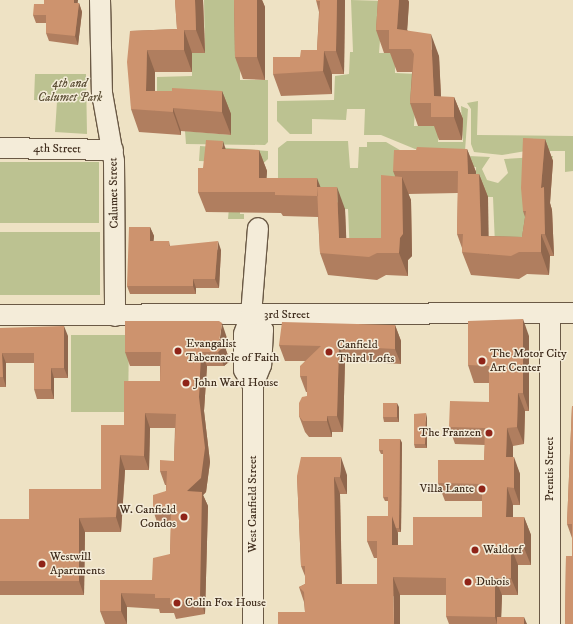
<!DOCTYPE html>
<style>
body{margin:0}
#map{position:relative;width:573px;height:624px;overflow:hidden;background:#eee2c4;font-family:"IM FELL DW Pica",serif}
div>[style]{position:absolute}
.green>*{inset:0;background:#bcc291}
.roads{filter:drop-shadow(1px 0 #6a5945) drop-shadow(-1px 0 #6a5945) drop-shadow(0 1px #6a5945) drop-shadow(0 -1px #6a5945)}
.minor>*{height:20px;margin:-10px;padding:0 10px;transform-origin:10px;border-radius:10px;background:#f4ecd9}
.wall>*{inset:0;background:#b07e5f}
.shaded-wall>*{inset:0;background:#90674d}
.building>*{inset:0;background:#cd936e}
.dots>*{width:11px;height:11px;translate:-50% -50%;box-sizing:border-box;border:2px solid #f4ecd9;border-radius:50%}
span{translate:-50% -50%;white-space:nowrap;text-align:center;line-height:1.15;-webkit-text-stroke:3px #f4ecd9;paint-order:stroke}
.park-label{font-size:12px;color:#5e5138;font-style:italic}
.street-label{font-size:12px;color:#3e2b1b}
.poi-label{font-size:12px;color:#3e2b1b}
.left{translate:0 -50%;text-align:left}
.right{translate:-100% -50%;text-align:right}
</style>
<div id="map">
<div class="green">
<i style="clip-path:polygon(204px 0,240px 0,240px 80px,268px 80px,268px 142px,265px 145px,186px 144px,185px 131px,231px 135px,229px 108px,157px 108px,157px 77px,192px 76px,192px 53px,205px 53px)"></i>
<i style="clip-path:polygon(351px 0,383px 1px,379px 53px,395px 53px,395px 73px,417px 74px,414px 126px,439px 126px,438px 142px,463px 142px,461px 106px,468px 109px,465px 151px,415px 149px,381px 135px,364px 135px,365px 109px,347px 109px,346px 120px,312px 119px,312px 134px,290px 134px,277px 121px,277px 101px,334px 100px,335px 76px,349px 74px,350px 52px,353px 52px)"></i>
<i style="clip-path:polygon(35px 74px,86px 74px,87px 134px,55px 132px,57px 101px,34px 100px)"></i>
<i style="clip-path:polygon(478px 101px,477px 135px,573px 136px,573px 171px,565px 172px,565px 151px,526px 151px,502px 155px,474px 152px,471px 144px,471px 109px,467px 103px)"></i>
<i style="clip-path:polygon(287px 141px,348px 141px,350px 168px,358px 168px,359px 147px,367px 147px,367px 142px,386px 142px,405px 153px,490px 157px,482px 169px,487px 180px,498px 183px,508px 173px,504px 159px,553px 156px,529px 235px,495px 245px,493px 197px,476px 197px,476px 167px,403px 168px,386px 260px,350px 256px,348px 209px,278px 212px,278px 148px)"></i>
<i style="clip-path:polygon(200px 146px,268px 151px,268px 159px,256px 170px,241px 170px,240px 214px,244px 214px,244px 219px,228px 219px,233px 162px,199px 161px)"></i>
<i style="clip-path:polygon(0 162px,99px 162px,99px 223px,0 223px)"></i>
<i style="clip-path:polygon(0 232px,100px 232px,100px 295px,0 295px)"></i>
<i style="clip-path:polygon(71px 335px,129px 335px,128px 412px,71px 412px)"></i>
</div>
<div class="roads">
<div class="minor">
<i style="left:100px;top:0;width:93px;rotate:88.8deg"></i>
<i style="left:102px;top:93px;width:69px;rotate:80deg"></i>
<i style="left:114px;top:161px;width:155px;rotate:89.6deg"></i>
<i style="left:0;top:148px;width:113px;rotate:1deg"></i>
<i style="left:0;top:315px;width:573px;rotate:-0.2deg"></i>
<i style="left:251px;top:315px;width:19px;rotate:51deg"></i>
<i style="left:263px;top:330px;width:35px;rotate:93deg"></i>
<i style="left:261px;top:365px;width:22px;rotate:112deg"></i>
<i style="left:253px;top:385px;width:239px;rotate:90deg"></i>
<i style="left:253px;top:385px;width:17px;rotate:-121deg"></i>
<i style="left:244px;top:370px;width:36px;rotate:-90deg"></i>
<i style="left:244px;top:334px;width:20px;rotate:-70deg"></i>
<i style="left:251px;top:315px;width:87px;rotate:-85.4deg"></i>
<i style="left:550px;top:624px;width:310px;rotate:-90deg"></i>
</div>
</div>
<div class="wall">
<i style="clip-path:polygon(175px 0,203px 0,205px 53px,192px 53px,192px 72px,155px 72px,155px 91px,222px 91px,231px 114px,231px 135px,181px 131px,181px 135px,139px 132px,131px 109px,130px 31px,177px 29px)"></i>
<i style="clip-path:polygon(234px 0,262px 0,265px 7px,265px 80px,243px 79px,235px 57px)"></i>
<i style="clip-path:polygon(316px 0,345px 0,344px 74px,332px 74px,332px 94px,281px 96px,273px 74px,300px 57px,317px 50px,319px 12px)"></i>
<i style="clip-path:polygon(378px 0,408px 0,409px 2px,407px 30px,439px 56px,441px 97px,454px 97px,463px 119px,462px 140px,439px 140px,434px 126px,418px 126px,410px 103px,412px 72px,397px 72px,390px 53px,384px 53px,376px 30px)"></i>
<i style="clip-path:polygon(79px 3px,82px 12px,78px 45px,49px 41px,46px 33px,46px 23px,36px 23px,33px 15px,44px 4px)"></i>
<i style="clip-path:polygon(545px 139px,553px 161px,550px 203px,552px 210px,554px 256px,550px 256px,549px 275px,527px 274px,519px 279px,471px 275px,462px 252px,462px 248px,457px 234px,458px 193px,408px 194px,411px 200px,412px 256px,408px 260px,408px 276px,386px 275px,377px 280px,328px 275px,320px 253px,318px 217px,283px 216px,281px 213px,206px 212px,198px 192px,203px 168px,226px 149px,259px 150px,267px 171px,266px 178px,320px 187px,345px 209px,346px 238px,381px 238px,395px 176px,393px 171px,467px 149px,476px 172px,476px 174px,479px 174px,488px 197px,488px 236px,522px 237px,525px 217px,523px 211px)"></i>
<i style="clip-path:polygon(150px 227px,154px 236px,153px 241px,169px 241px,170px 246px,221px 250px,219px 288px,196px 288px,196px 294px,130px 294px,127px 286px)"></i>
<i style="clip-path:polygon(395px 325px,401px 341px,401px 364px,345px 361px,343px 432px,332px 432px,332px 437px,309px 437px,305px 432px,299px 416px,307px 396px,307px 392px,306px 392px,300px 376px,305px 361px,285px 361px,279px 345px)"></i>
<i style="clip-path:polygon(0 328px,68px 336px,68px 378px,54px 378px,54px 399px,37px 399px,34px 389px,34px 363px,6px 363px,6px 387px,0 387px)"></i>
<i style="clip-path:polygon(529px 336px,529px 411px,525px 411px,524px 444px,513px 446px,513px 457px,520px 474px,520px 505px,513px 505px,513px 517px,524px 517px,531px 535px,531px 565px,518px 565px,518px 595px,502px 595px,501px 617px,527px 624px,449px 624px,446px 616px,446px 595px,400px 595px,305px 612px,304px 602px,299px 587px,305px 584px,305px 576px,301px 566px,297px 476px,347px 475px,347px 494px,340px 494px,342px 584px,377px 584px,377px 558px,374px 558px,367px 541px,388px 516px,388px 501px,385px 501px,383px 497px,383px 454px,381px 454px,379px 450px,400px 439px,402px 443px,401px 532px,398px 532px,398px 545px,413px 545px,482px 517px,482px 501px,445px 501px,438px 483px,484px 460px,485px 445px,455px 444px,449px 427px,489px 402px,489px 383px,474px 383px,468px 365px)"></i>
<i style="clip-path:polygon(227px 338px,226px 350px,230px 361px,224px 366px,207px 366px,204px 411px,210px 462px,206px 492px,203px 495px,208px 506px,205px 614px,176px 619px,174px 613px,160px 613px,159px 609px,127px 607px,127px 624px,105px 624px,100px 611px,100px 580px,152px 580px,170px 554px,171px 527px,158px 525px,153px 510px,166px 491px,166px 485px,165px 485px,160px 471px,174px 461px,175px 428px,150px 428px,149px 470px,125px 470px,121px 532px,85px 532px,84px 595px,0 595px,0 519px,29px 519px,101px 489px,124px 425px,160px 381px,160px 366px,130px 366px,125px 352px)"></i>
<i style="clip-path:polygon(572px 406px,573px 406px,573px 624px,565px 624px,566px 556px,572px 556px,572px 538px,567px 524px)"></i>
<i style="clip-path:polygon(399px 407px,399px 422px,384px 422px,383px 417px)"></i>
<i style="clip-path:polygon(427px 418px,427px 448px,415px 448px,414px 444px)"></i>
</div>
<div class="shaded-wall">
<i style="clip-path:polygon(74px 0,78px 0,77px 12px,74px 3px)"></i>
<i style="clip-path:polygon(195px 0,203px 0,205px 53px,196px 30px)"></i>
<i style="clip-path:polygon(257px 0,262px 0,265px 7px,265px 80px,257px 57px)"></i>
<i style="clip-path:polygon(337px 0,345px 0,344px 74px,336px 51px)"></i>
<i style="clip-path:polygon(399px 0,408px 0,409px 2px,406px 49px,397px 29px)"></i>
<i style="clip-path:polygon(79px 3px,82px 12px,78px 45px,75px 36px)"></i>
<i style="clip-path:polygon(184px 30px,192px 53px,192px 72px,184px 50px)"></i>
<i style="clip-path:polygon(431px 34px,439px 56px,442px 117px,434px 96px)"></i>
<i style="clip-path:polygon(147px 50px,155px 72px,155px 111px,146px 91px)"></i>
<i style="clip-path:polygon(324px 51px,332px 74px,332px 94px,323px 71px)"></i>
<i style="clip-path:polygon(222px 91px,231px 114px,231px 135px,222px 112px)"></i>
<i style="clip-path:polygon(454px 97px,463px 119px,462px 140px,454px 117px)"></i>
<i style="clip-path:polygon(173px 108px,181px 131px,181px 135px,173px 112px)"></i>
<i style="clip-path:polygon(545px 139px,553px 161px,550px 203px,552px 210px,554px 256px,545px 234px,541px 188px)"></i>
<i style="clip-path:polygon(223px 141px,230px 162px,222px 149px)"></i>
<i style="clip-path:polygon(467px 149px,476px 172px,476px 197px,468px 174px)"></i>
<i style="clip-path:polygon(259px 150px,267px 171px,266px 192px,259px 178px)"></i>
<i style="clip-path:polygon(479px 174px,488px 197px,489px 255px,481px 236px)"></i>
<i style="clip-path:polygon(402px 177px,411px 200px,412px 256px,408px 260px,408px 276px,399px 253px)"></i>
<i style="clip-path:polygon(317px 178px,325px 199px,317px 196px)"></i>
<i style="clip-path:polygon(337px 187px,345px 209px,347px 255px,339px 238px)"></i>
<i style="clip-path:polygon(150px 227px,154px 236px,153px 250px,150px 241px)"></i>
<i style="clip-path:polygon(541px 234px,550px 256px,549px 275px,541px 252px)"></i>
<i style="clip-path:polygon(218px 241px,221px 250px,219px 288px,215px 279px)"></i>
<i style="clip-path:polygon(193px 279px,196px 288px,196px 294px,193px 286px)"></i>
<i style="clip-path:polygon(523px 319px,529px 336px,529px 411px,523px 393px)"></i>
<i style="clip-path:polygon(222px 323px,227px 338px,226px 350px,230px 361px,224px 366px,218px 352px)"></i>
<i style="clip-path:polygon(395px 325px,401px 341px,401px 364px,395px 349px)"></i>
<i style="clip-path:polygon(64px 326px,68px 336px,68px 378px,64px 368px)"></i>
<i style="clip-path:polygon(339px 346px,345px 361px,343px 432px,337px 416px)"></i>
<i style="clip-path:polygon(201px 352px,207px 366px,204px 411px,210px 462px,206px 492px,203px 495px,208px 506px,205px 614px,200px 599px,187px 491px,199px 397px)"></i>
<i style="clip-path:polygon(2px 353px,6px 363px,6px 387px,3px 377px)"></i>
<i style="clip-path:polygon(51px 368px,54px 378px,54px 399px,51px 389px)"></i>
<i style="clip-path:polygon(518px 393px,525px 411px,524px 444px,517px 427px)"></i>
<i style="clip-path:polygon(397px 403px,399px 407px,399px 422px,397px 417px)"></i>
<i style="clip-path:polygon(145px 413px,150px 428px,149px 470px,144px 456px)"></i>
<i style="clip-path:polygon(426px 413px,427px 418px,427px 448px,425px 444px)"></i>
<i style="clip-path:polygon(327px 416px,332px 432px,332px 437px,327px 421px)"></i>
<i style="clip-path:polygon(507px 428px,513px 446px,513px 474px,506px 457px)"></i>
<i style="clip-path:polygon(400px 439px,402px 443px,401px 532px,399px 528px)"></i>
<i style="clip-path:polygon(120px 455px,125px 470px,121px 532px,116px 517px)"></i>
<i style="clip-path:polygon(341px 457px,347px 475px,347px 494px,340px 477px)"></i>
<i style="clip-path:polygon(514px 457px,520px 474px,520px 505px,514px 488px)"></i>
<i style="clip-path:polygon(334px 477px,340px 494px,342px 602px,336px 584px)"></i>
<i style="clip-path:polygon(507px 487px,513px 505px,513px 535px,506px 517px)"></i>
<i style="clip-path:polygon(392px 516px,398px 534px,398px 563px,392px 545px)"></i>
<i style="clip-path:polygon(524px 517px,531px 535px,531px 565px,524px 548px)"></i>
<i style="clip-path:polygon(79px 518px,85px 532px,84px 595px,79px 581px)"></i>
<i style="clip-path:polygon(511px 547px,518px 565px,518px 595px,511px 578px)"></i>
<i style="clip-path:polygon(393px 577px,400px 595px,400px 624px,394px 624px)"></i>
<i style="clip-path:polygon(495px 578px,502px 595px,501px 624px,497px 624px,495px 617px)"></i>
<i style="clip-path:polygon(121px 593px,127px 607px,127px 624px,121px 611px)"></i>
<i style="clip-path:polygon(524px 617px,527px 624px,524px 624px)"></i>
</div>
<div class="building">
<i style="clip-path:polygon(44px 0,74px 0,74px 3px,79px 3px,75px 36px,46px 33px,46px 15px,33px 15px,34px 4px,44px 4px)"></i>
<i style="clip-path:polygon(175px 0,195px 0,196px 30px,184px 30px,184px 50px,147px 50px,146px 91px,172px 91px,172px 88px,222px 91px,222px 112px,173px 108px,173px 112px,131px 109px,127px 62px,130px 31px,177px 29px)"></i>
<i style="clip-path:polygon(234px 0,257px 0,257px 57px,235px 57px)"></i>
<i style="clip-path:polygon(316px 0,337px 0,336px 51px,324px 51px,323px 71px,273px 74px,273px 57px,300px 57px,301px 50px,317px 50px,320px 1px,316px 1px)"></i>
<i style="clip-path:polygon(378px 0,399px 0,397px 29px,431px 34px,434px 96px,454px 97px,454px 117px,431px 117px,431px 103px,410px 103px,414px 54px,411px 49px,389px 49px,389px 30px,376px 30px)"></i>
<i style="clip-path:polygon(523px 138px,545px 139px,541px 188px,544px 187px,545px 234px,541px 234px,541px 252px,519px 252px,511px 256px,462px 252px,463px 234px,457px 234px,458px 171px,393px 171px,394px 150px,416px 150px,417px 147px,467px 149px,468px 174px,479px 174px,481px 236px,522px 237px,526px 211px,523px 211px,521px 188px)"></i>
<i style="clip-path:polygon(206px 140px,223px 141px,222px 149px,259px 150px,259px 178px,317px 178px,317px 196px,275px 195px,275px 192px,198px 192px,198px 168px,203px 168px)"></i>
<i style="clip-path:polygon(381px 175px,402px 177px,403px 234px,400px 238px,399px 253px,377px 253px,369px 257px,320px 253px,317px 187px,337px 187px,339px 238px,381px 238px)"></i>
<i style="clip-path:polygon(129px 227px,150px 227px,150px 241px,169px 241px,169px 246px,218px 241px,215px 279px,193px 279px,193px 286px,127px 286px)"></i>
<i style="clip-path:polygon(523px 319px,523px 393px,518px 393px,517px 427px,507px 428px,506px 457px,514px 457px,514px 488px,507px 487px,506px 517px,524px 517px,524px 548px,511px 547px,511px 578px,495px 578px,495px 617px,446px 616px,446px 578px,393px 577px,394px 624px,278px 624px,278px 612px,305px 612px,304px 592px,299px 587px,305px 584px,305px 566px,301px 566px,297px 476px,301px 457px,341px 457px,340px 477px,334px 477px,336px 584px,377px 584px,377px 541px,367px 541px,367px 516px,392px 516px,392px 545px,413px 545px,413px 517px,482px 517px,482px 484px,438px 483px,438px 460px,484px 460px,485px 428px,449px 427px,450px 401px,489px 402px,489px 366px,468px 365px,468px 321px)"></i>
<i style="clip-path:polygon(125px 321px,219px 321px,222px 323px,219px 342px,224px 346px,218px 352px,201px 352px,199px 397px,205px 448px,201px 478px,187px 491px,202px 492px,200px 599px,170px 604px,170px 598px,155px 598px,155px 594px,121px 593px,121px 611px,100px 611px,100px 580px,152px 580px,153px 558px,170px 554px,171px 513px,153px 510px,153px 495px,166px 491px,167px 471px,160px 471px,160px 460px,174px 461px,176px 414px,145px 413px,144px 456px,120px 455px,116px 517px,79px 518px,79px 581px,0 581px,0 519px,29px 519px,29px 489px,101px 489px,101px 425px,124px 425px,124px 381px,160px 381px,161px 352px,125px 352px)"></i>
<i style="clip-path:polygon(282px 322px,395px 325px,395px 349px,339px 346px,337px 416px,327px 416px,327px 421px,303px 421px,299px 416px,299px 403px,302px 397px,307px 396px,307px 376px,300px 376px,300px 366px,321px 346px,279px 345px)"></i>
<i style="clip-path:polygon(64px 326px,64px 368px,51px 368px,51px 389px,34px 389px,34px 353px,2px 353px,3px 377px,0 377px,0 328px)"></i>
<i style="clip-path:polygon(383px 403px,397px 403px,397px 417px,383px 417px)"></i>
<i style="clip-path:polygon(572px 406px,573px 406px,573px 624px,565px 624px,566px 556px,572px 556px,572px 524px,567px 524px)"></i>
<i style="clip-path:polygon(426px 413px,425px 444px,414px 444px,414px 414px)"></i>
<i style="clip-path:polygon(379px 439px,400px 439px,399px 528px,396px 528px,392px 516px,388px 516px,388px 497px,383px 497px,383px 450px,379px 450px)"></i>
<i style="clip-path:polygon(497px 617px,524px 617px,524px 624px,497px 624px)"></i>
</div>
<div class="dots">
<i style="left:178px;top:351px;background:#8f2418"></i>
<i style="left:329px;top:352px;background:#8f2418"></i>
<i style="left:482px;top:361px;background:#8f2418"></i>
<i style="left:186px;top:383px;background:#8f2418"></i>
<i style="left:489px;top:433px;background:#8f2418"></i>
<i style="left:482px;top:489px;background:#8f2418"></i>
<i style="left:184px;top:517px;background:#8f2418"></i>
<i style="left:475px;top:550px;background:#8f2418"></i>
<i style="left:42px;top:564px;background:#8f2418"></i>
<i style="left:468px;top:582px;background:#8f2418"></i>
<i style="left:177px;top:603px;background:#8f2418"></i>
</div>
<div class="park-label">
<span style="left:70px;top:91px">4th and<br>Calumet Park</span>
</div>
<div class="street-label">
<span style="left:57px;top:149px;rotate:1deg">4th Street</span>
<span style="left:114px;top:193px;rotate:-91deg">Calumet Street</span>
<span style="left:287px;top:315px">3rd Street</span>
<span style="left:550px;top:469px;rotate:-90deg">Prentis Street</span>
<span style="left:253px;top:504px;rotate:-90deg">West Canfield Street</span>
</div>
<div class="poi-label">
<span class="left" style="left:186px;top:351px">Evangalist<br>Tabernacle of Faith</span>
<span class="left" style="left:337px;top:352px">Canfield<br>Third Lofts</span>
<span class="left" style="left:490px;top:361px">The Motor City<br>Art Center</span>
<span class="left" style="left:194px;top:383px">John Ward House</span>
<span class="right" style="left:481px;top:433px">The Franzen</span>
<span class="right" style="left:474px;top:489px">Villa Lante</span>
<span class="right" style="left:176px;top:517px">W. Canfield<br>Condos</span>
<span class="left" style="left:483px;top:550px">Waldorf</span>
<span class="left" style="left:50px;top:564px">Westwill<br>Apartments</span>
<span class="left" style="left:476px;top:582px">Dubois</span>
<span class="left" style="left:185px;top:603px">Colin Fox House</span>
</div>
</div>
